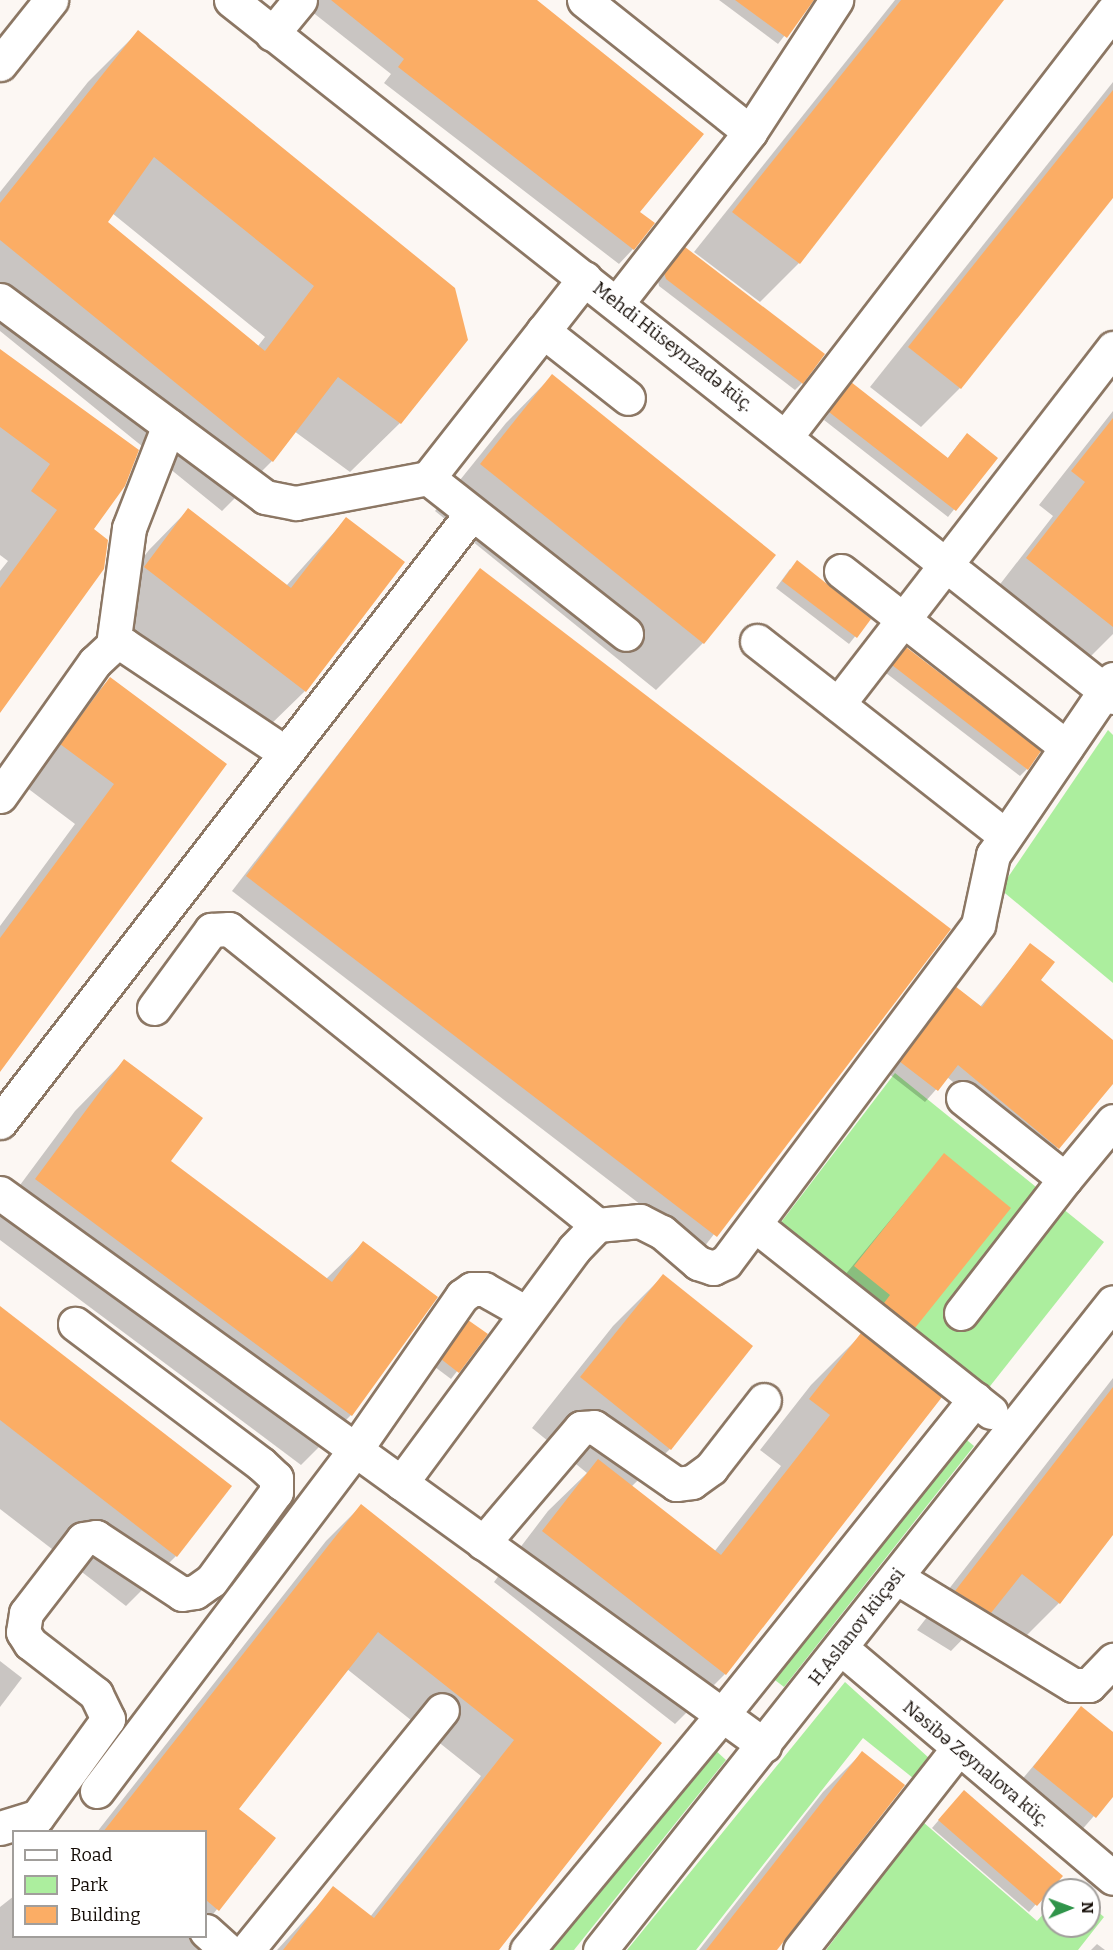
<!DOCTYPE html>
<meta charset="utf-8">
<style>
body{margin:0}
#map{position:relative;width:1113px;height:1950px;overflow:hidden;background:#fcf7f3;font-family:Bitter,serif}
div>[style]{position:absolute}
.green>*{inset:0;background:#acee9e}
.shadow>*{inset:0;background:#0003}
.building>*{inset:0;background:#fbad65}
.roads{filter:drop-shadow(2px 0 #8c7764) drop-shadow(-2px 0 #8c7764) drop-shadow(0 2px #8c7764) drop-shadow(0 -2px #8c7764)}
.minor>*{height:33px;margin:-16.5px;padding:0 16.5px;transform-origin:16.5px;border-radius:16.5px;background:#fff}
.major>*{height:33px;margin:-16.5px;padding:0 16.5px;transform-origin:16.5px;border-radius:16.5px;background:#fff}
span{translate:-50% -50%;white-space:nowrap;text-align:center;line-height:1.15;-webkit-text-stroke:4.5px #fff;paint-order:stroke}
.street-label{font-size:18px;color:#140c06}
.legend{position:absolute;left:12px;top:1830px;width:195px;height:108px;box-sizing:border-box;background:#fff;border:2px solid #a19e9b;margin:0;padding:8px 10px;list-style:none;font-size:18px;color:#140c06}
.legend li{display:flex;align-items:center;gap:12px;height:30px}
.legend b{width:30px;border:2px solid #a19e9b}
.north{position:absolute;left:1041px;top:1878px;width:60px;height:60px;box-sizing:border-box;background:#fff;border:2px solid #a19e9b;border-radius:50%;rotate:89deg;font-size:16px;font-weight:700;line-height:24px;text-align:center;color:#140c06}
.north::after{content:'';display:block;margin:auto;width:21px;height:27px;background:#30944a;clip-path:polygon(50% 0,100% 100%,50% 72%,0 100%)}
</style>
<div id="map">
<div class="green">
<i style="clip-path:polygon(1108px 730px,1113px 735px,1113px 983px,1000px 889px)"></i>
<i style="clip-path:polygon(895px 1073px,1104px 1242px,987px 1390px,779px 1225px)"></i>
<i style="clip-path:polygon(962px 1436px,974px 1446px,784px 1687px,771px 1677px)"></i>
<i style="clip-path:polygon(845px 1682px,929px 1758px,913px 1778px,863px 1738px,696px 1950px,627px 1950px)"></i>
<i style="clip-path:polygon(714px 1749px,726px 1760px,574px 1950px,552px 1950px)"></i>
<i style="clip-path:polygon(923px 1822px,1037px 1921px,1053px 1903px,1053px 1926px,1089px 1926px,1089px 1904px,1104px 1917px,1078px 1950px,826px 1950px)"></i>
</div>
<div class="shadow">
<i style="clip-path:polygon(297px 0,535px 0,638px 212px,633px 249px,619px 264px,384px 83px,391px 74px)"></i>
<i style="clip-path:polygon(719px 0,812px 0,778px 44px)"></i>
<i style="clip-path:polygon(895px 0,1002px 0,799px 263px,760px 302px,694px 252px)"></i>
<i style="clip-path:polygon(evenodd,138px 32px,453px 289px,400px 423px,350px 472px,294px 431px,272px 461px,222px 511px,0 331px,0 192px,88px 82px,138px 32px,112px 213px,265px 337px,258px 346px,106px 222px,112px 213px)"></i>
<i style="clip-path:polygon(1113px 82px,1113px 196px,960px 388px,921px 427px,870px 387px)"></i>
<i style="clip-path:polygon(685px 249px,802px 383px,795px 390px,659px 286px,658px 281px)"></i>
<i style="clip-path:polygon(0 350px,92px 530px,0 709px,0 571px,8px 561px,0 555px)"></i>
<i style="clip-path:polygon(552px 376px,774px 555px,703px 643px,656px 690px,435px 511px,506px 423px)"></i>
<i style="clip-path:polygon(845px 391px,947px 459px,960px 442px,995px 458px,948px 517px,824px 420px)"></i>
<i style="clip-path:polygon(1113px 411px,1113px 634px,1084px 663px,994px 592px,1053px 516px,1039px 505px)"></i>
<i style="clip-path:polygon(188px 510px,286px 586px,346px 519px,305px 691px,265px 730px,105px 607px,149px 550px)"></i>
<i style="clip-path:polygon(790px 569px,869px 619px,849px 644px,776px 588px)"></i>
<i style="clip-path:polygon(481px 570px,949px 929px,701px 1251px,232px 891px)"></i>
<i style="clip-path:polygon(899px 656px,1027px 769px,1020px 776px,886px 673px)"></i>
<i style="clip-path:polygon(110px 679px,225px 764px,0 1070px,0 926px,75px 824px,22px 784px,71px 718px)"></i>
<i style="clip-path:polygon(1030px 945px,1039px 980px,1113px 1042px,1113px 1082px,1046px 1160px,947px 1077px,925px 1102px,889px 1074px,956px 988px,980px 1007px)"></i>
<i style="clip-path:polygon(124px 1061px,169px 1161px,326px 1279px,363px 1243px,436px 1297px,351px 1415px,301px 1465px,0 1240px,0 1212px,75px 1111px)"></i>
<i style="clip-path:polygon(944px 1155px,914px 1327px,899px 1342px,840px 1281px)"></i>
<i style="clip-path:polygon(663px 1276px,751px 1347px,670px 1449px,631px 1487px,714px 1552px,781px 1466px,760px 1450px,811px 1385px,861px 1335px,940px 1397px,725px 1674px,675px 1724px,494px 1582px,548px 1511px,587px 1473px,532px 1428px,613px 1326px)"></i>
<i style="clip-path:polygon(0 1308px,176px 1556px,126px 1606px,0 1509px)"></i>
<i style="clip-path:polygon(469px 1322px,486px 1334px,451px 1379px,435px 1367px)"></i>
<i style="clip-path:polygon(1113px 1378px,1113px 1533px,1059px 1603px,1020px 1642px,986px 1615px,951px 1651px,917px 1630px)"></i>
<i style="clip-path:polygon(361px 1506px,660px 1743px,497px 1950px,277px 1950px,334px 1888px,370px 1917px,481px 1776px,347px 1669px,237px 1809px,274px 1838px,206px 1923px,206px 1832px,97px 1832px,326px 1541px)"></i>
<i style="clip-path:polygon(0 1661px,22px 1678px,0 1707px)"></i>
<i style="clip-path:polygon(1082px 1708px,1113px 1734px,1113px 1794px,1080px 1832px,1019px 1783px)"></i>
<i style="clip-path:polygon(862px 1753px,775px 1950px,699px 1950px,823px 1792px)"></i>
<i style="clip-path:polygon(957px 1799px,1061px 1876px,1029px 1912px,932px 1828px)"></i>
<i style="clip-path:polygon(14px 1896px,14px 1936px,192px 1936px,189px 1940px,200px 1950px,0 1950px,0 1907px)"></i>
<i style="clip-path:polygon(1097px 1944px,1105px 1950px,1091px 1950px)"></i>
</div>
<div class="building">
<i style="clip-path:polygon(331px 0,537px 0,704px 134px,640px 212px,655px 223px,634px 250px,398px 67px,404px 59px)"></i>
<i style="clip-path:polygon(735px 0,814px 0,787px 38px)"></i>
<i style="clip-path:polygon(901px 0,1004px 0,800px 264px,732px 212px)"></i>
<i style="clip-path:polygon(evenodd,138px 30px,455px 288px,468px 340px,401px 424px,338px 377px,273px 462px,0 240px,0 203px,138px 30px,154px 157px,314px 286px,265px 351px,108px 222px,154px 157px)"></i>
<i style="clip-path:polygon(1113px 90px,1113px 198px,961px 389px,908px 347px)"></i>
<i style="clip-path:polygon(685px 247px,825px 354px,803px 384px,666px 279px,664px 273px)"></i>
<i style="clip-path:polygon(0 349px,139px 450px,125px 486px,94px 529px,108px 540px,104px 569px,0 713px,0 588px,57px 510px,31px 491px,50px 464px,0 427px)"></i>
<i style="clip-path:polygon(552px 374px,776px 555px,704px 644px,480px 464px)"></i>
<i style="clip-path:polygon(851px 382px,948px 458px,967px 433px,998px 458px,956px 511px,829px 412px)"></i>
<i style="clip-path:polygon(1113px 418px,1113px 627px,1026px 558px,1085px 482px,1071px 471px)"></i>
<i style="clip-path:polygon(188px 508px,291px 588px,346px 517px,405px 562px,306px 692px,144px 567px)"></i>
<i style="clip-path:polygon(797px 560px,871px 619px,857px 638px,782px 581px)"></i>
<i style="clip-path:polygon(480px 568px,951px 929px,717px 1237px,246px 876px)"></i>
<i style="clip-path:polygon(906px 647px,1041px 751px,1028px 770px,892px 665px)"></i>
<i style="clip-path:polygon(110px 677px,227px 764px,0 1072px,0 938px,114px 784px,60px 744px)"></i>
<i style="clip-path:polygon(1030px 943px,1055px 962px,1041px 980px,1113px 1040px,1113px 1084px,1059px 1149px,958px 1065px,938px 1091px,899px 1061px,955px 986px,982px 1007px)"></i>
<i style="clip-path:polygon(124px 1059px,203px 1118px,171px 1161px,332px 1282px,363px 1241px,438px 1297px,352px 1416px,35px 1179px)"></i>
<i style="clip-path:polygon(944px 1153px,1011px 1208px,915px 1328px,884px 1303px,890px 1295px,854px 1266px)"></i>
<i style="clip-path:polygon(663px 1274px,753px 1346px,671px 1450px,580px 1377px)"></i>
<i style="clip-path:polygon(0 1306px,232px 1486px,177px 1557px,0 1420px)"></i>
<i style="clip-path:polygon(468px 1320px,488px 1334px,459px 1373px,441px 1359px)"></i>
<i style="clip-path:polygon(861px 1333px,942px 1397px,726px 1675px,542px 1531px,598px 1459px,721px 1555px,830px 1415px,809px 1399px)"></i>
<i style="clip-path:polygon(1113px 1387px,1113px 1535px,1060px 1604px,1022px 1574px,991px 1613px,955px 1591px)"></i>
<i style="clip-path:polygon(361px 1504px,662px 1743px,499px 1950px,283px 1950px,333px 1886px,374px 1918px,514px 1740px,378px 1632px,239px 1809px,276px 1838px,219px 1911px,206px 1900px,206px 1832px,103px 1832px)"></i>
<i style="clip-path:polygon(1081px 1706px,1113px 1732px,1113px 1797px,1096px 1818px,1033px 1767px)"></i>
<i style="clip-path:polygon(862px 1751px,905px 1785px,777px 1950px,706px 1950px)"></i>
<i style="clip-path:polygon(964px 1790px,1063px 1876px,1037px 1906px,938px 1820px)"></i>
</div>
<div class="roads">
<div class="minor">
<i style="left:231px;top:0;width:1124px;rotate:38.32deg"></i>
<i style="left:584px;top:0;width:212px;rotate:38.5deg"></i>
<i style="left:272px;top:34px;width:44px;rotate:-50.5deg"></i>
<i style="left:0;top:300px;width:330px;rotate:36.6deg"></i>
<i style="left:265px;top:497px;width:32px;rotate:11deg"></i>
<i style="left:296px;top:503px;width:134px;rotate:-10.7deg"></i>
<i style="left:428px;top:478px;width:252px;rotate:38.2deg"></i>
<i style="left:617px;top:303px;width:217px;rotate:-52.1deg"></i>
<i style="left:750px;top:132px;width:158px;rotate:-56.9deg"></i>
<i style="left:543px;top:331px;width:108px;rotate:38.2deg"></i>
<i style="left:787px;top:435px;width:535px;rotate:-52.44deg"></i>
<i style="left:428px;top:478px;width:254px;rotate:-51.9deg"></i>
<i style="left:841px;top:571px;width:286px;rotate:38deg"></i>
<i style="left:757px;top:641px;width:314px;rotate:38.1deg"></i>
<i style="left:113px;top:645px;width:118px;rotate:-82.2deg"></i>
<i style="left:129px;top:528px;width:110px;rotate:-68.8deg"></i>
<i style="left:838px;top:704px;width:450px;rotate:-52.3deg"></i>
<i style="left:0;top:796px;width:164px;rotate:-54.7deg"></i>
<i style="left:95px;top:662px;width:25px;rotate:-43deg"></i>
<i style="left:113px;top:645px;width:11px"></i>
<i style="left:124px;top:645px;width:192px;rotate:33.8deg"></i>
<i style="left:154px;top:1008px;width:97px;rotate:-53.8deg"></i>
<i style="left:211px;top:930px;width:18px;rotate:-3deg"></i>
<i style="left:229px;top:929px;width:472px;rotate:38.8deg"></i>
<i style="left:597px;top:1225px;width:43px;rotate:-5.3deg"></i>
<i style="left:640px;top:1221px;width:25px;rotate:27deg"></i>
<i style="left:662px;top:1232px;width:48px;rotate:40.7deg"></i>
<i style="left:698px;top:1263px;width:16px;rotate:18deg"></i>
<i style="left:713px;top:1268px;width:14px;rotate:-25deg"></i>
<i style="left:726px;top:1262px;width:421px;rotate:-53.2deg"></i>
<i style="left:978px;top:925px;width:72px;rotate:-77.9deg"></i>
<i style="left:993px;top:855px;width:213px;rotate:-55.7deg"></i>
<i style="left:963px;top:1098px;width:130px;rotate:38.5deg"></i>
<i style="left:1065px;top:1179px;width:75px;rotate:-50.4deg"></i>
<i style="left:0;top:1122px;width:770px;rotate:-52.22deg"></i>
<i style="left:0;top:1193px;width:943px;rotate:35.85deg"></i>
<i style="left:755px;top:1225px;width:301px;rotate:38.4deg"></i>
<i style="left:961px;top:1313px;width:170px;rotate:-52.2deg"></i>
<i style="left:401px;top:1483px;width:291px;rotate:-53.5deg"></i>
<i style="left:574px;top:1249px;width:33px;rotate:-46deg"></i>
<i style="left:483px;top:1543px;width:151px;rotate:-49.6deg"></i>
<i style="left:581px;top:1428px;width:13px;rotate:-4deg"></i>
<i style="left:594px;top:1427px;width:100px;rotate:34.8deg"></i>
<i style="left:676px;top:1484px;width:16px;rotate:-7deg"></i>
<i style="left:692px;top:1482px;width:24px;rotate:-36deg"></i>
<i style="left:711px;top:1468px;width:86px;rotate:-52.1deg"></i>
<i style="left:896px;top:1577px;width:207px;rotate:31.4deg"></i>
<i style="left:1073px;top:1685px;width:16px"></i>
<i style="left:1089px;top:1685px;width:35px;rotate:-46deg"></i>
<i style="left:841px;top:1648px;width:356px;rotate:40.2deg"></i>
<i style="left:97px;top:1791px;width:428px;rotate:-52.9deg"></i>
<i style="left:355px;top:1450px;width:188px;rotate:-55.2deg"></i>
<i style="left:462px;top:1296px;width:12px;rotate:-35deg"></i>
<i style="left:472px;top:1289px;width:12px"></i>
<i style="left:484px;top:1289px;width:48px;rotate:29.7deg"></i>
<i style="left:0;top:1828px;width:39px;rotate:-17deg"></i>
<i style="left:37px;top:1817px;width:121px;rotate:-54.1deg"></i>
<i style="left:108px;top:1719px;width:28px;rotate:-116deg"></i>
<i style="left:96px;top:1694px;width:83px;rotate:-142.3deg"></i>
<i style="left:30px;top:1643px;width:13px;rotate:-122deg"></i>
<i style="left:23px;top:1632px;width:19px;rotate:-81deg"></i>
<i style="left:26px;top:1613px;width:93px;rotate:-52.4deg"></i>
<i style="left:83px;top:1539px;width:13px;rotate:-9deg"></i>
<i style="left:96px;top:1537px;width:103px;rotate:33.5deg"></i>
<i style="left:182px;top:1594px;width:13px;rotate:-9deg"></i>
<i style="left:195px;top:1592px;width:19px;rotate:-35deg"></i>
<i style="left:211px;top:1581px;width:110px;rotate:-53.9deg"></i>
<i style="left:276px;top:1492px;width:14px;rotate:-90deg"></i>
<i style="left:276px;top:1478px;width:21px;rotate:-137deg"></i>
<i style="left:261px;top:1464px;width:233px;rotate:-143deg"></i>
<i style="left:206px;top:1931px;width:28px;rotate:42deg"></i>
<i style="left:247px;top:1950px;width:309px;rotate:-50.9deg"></i>
<i style="left:527px;top:1950px;width:305px;rotate:-50.3deg"></i>
<i style="left:722px;top:1715px;width:405px;rotate:-51.3deg"></i>
<i style="left:600px;top:1950px;width:826px;rotate:-51.63deg"></i>
<i style="left:800px;top:1950px;width:254px;rotate:-51.9deg"></i>
</div>
<div class="major">
<i style="left:0;top:64px;width:82px;rotate:-51.4deg"></i>
</div>
</div>
<div class="street-label">
<span style="left:673px;top:347px;rotate:38deg">Mehdi Hüseynzadə küç.</span>
<span style="left:857px;top:1627px;rotate:-52deg">H.Aslanov küçəsi</span>
<span style="left:976px;top:1764px;rotate:40deg">Nəsibə Zeynalova küç.</span>
</div>
<ul class="legend">
<li><b style="height:8px;background:#fff"></b>Road</li>
<li><b style="height:16px;background:#acee9e"></b>Park</li>
<li><b style="height:16px;background:#fbad65"></b>Building</li>
</ul>
<div class="north">N</div>
</div>
